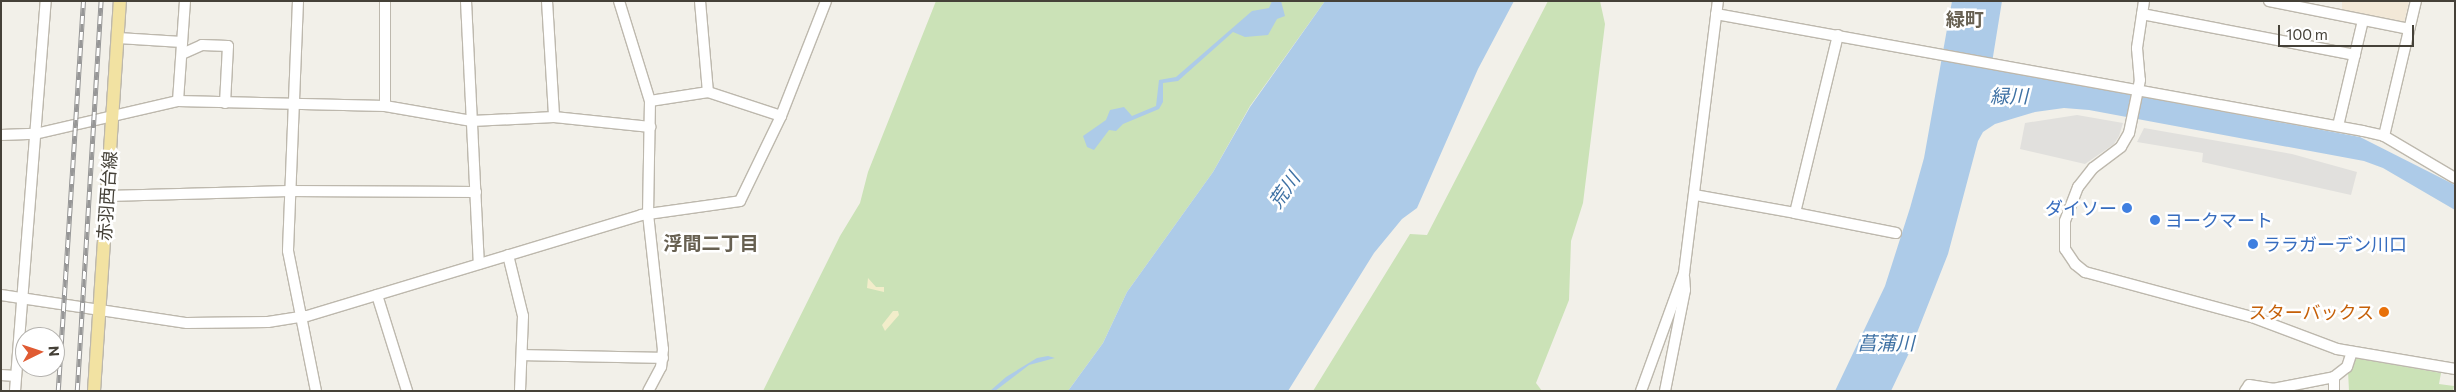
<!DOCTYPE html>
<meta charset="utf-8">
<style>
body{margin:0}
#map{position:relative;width:2456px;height:392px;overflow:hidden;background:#f2f0e9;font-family:Commissioner,"Noto Sans JP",sans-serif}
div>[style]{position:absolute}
.commercial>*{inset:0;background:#f2e8d7}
.green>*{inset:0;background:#cbe2b7}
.sand>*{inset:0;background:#f2edca}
.parking>*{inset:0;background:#e1e0dd}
.water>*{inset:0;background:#adcbe8}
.roads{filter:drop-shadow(1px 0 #bdb8ad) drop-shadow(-1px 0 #bdb8ad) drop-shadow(0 1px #bdb8ad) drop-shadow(0 -1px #bdb8ad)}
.minor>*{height:10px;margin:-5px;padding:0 5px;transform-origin:5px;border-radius:5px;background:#fff}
.major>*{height:12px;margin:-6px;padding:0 6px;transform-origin:6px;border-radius:6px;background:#f2e2a2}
.rail>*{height:4.5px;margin-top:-2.25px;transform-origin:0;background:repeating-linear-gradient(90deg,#fff 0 8px,#979797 0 16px);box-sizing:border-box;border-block:1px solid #979797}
.dots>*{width:14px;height:14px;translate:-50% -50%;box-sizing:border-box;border:2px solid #fff;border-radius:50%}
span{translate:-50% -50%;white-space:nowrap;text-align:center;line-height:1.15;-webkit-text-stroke:5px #fff;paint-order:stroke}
.street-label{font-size:18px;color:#454138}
.shop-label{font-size:18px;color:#366cbe}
.right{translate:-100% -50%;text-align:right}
.left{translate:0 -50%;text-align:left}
.food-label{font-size:18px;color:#c56008}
.neighbourhood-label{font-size:19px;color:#676051;font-weight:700}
.water-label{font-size:19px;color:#3e71a4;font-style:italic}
.frame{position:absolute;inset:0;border:2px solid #454138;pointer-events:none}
.north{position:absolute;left:15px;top:327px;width:50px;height:50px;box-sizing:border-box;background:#fff;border:1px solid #b5b3af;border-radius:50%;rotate:86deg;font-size:14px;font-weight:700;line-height:20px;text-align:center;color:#454138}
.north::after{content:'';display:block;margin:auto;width:18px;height:22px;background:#e05b33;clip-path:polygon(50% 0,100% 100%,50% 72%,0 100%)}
.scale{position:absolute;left:2278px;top:25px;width:136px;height:22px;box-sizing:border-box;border:2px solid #454138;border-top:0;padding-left:6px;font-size:15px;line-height:18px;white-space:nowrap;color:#454138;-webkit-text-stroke:4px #fff;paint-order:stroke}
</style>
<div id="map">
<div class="commercial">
<i style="clip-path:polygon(2342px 1px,2409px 1px,2404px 24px,2342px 12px)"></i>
</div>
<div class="green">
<i style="clip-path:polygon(936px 1px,1325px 1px,1250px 106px,1213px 172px,1127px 292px,1103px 343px,1068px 391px,763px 391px,840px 236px,860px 203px,868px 172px)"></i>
<i style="clip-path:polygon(1548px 1px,1600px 1px,1605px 24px,1583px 203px,1571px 241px,1569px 300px,1536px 383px,1542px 391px,1313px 391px,1410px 234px,1427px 235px)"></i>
<i style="clip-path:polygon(2355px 358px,2441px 373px,2439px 384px,2454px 386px,2453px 391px,2349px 391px,2348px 371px)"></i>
</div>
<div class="sand">
<i style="clip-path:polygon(868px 278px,876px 287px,884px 287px,884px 292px,867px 288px)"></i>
<i style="clip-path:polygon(893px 311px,898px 311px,899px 315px,885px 331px,882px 325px)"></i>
</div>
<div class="parking">
<i style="clip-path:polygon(2077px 115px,2123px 123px,2119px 136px,2114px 144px,2085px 164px,2020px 149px,2025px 123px)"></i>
<i style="clip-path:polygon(2144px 128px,2292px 154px,2357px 172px,2351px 195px,2202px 162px,2203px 153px,2137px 142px)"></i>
</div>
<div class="water">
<i style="clip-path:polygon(1272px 1px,1281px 1px,1285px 16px,1277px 19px,1268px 35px,1245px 37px,1233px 32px,1178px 81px,1163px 83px,1163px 102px,1159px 109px,1123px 124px,1116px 131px,1109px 130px,1094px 150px,1087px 147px,1083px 136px,1106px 120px,1110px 110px,1124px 107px,1132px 116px,1156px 106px,1159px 80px,1176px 77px,1252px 11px,1269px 8px)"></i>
<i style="clip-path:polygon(1325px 1px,1514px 1px,1478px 69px,1417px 208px,1402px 219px,1374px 253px,1288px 391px,1068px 391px,1103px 343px,1127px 292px,1213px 172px,1250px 107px)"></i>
<i style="clip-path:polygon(1952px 1px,2002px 1px,1991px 69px,2360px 137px,2455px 185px,2455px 210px,2383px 168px,2364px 161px,2089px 110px,2064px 108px,2035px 112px,1995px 124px,1983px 132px,1978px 141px,1948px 254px,1909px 353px,1891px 391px,1835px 391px,1885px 286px,1910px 208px,1924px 158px)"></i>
<i style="clip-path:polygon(1048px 356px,1055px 358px,1029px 365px,995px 391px,990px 391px,1006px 377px,1037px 358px)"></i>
</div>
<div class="roads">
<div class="minor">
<i style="left:298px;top:1px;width:250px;rotate:92.3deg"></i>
<i style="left:288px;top:251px;width:143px;rotate:78.7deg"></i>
<i style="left:466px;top:1px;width:263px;rotate:87.2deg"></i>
<i style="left:547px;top:1px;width:116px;rotate:86.5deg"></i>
<i style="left:619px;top:1px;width:105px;rotate:72.8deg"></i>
<i style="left:650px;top:101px;width:113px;rotate:91deg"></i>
<i style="left:648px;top:214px;width:136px;rotate:83.7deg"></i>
<i style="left:663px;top:349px;width:18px;rotate:96deg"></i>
<i style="left:661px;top:367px;width:27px;rotate:118deg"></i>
<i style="left:700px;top:1px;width:91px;rotate:85deg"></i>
<i style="left:2144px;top:1px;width:48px;rotate:98.5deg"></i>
<i style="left:2137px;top:48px;width:32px;rotate:85deg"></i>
<i style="left:2140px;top:80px;width:54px;rotate:101.7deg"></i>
<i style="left:2129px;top:133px;width:16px;rotate:120deg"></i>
<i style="left:2121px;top:147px;width:35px;rotate:143deg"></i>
<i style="left:2093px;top:168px;width:24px;rotate:128deg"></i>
<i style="left:2078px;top:187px;width:36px;rotate:111deg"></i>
<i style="left:2065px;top:221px;width:28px;rotate:90deg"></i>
<i style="left:2065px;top:249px;width:18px;rotate:56deg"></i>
<i style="left:2075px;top:264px;width:13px;rotate:39deg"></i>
<i style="left:2085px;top:272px;width:173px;rotate:15.1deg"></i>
<i style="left:2252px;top:317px;width:91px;rotate:20.6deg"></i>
<i style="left:2337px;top:349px;width:120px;rotate:9.6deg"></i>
<i style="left:2269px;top:1px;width:143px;rotate:11.3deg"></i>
<i style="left:1716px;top:14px;width:657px;rotate:10.25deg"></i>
<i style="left:2363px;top:131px;width:22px;rotate:13deg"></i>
<i style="left:2384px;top:136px;width:82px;rotate:30.6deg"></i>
<i style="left:2142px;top:14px;width:217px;rotate:10.9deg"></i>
<i style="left:1838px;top:35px;width:183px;rotate:103.6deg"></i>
<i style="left:1795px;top:213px;width:103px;rotate:11.2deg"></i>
<i style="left:118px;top:38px;width:64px;rotate:3.6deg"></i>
<i style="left:182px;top:54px;width:22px;rotate:-24deg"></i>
<i style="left:202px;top:45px;width:26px;rotate:2deg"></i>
<i style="left:228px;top:46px;width:57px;rotate:93deg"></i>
<i style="left:178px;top:101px;width:100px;rotate:-86deg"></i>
<i style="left:650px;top:101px;width:59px;rotate:-8.8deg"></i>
<i style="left:708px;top:92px;width:77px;rotate:18.2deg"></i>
<i style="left:385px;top:106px;width:105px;rotate:-90deg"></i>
<i style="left:2338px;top:126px;width:109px;rotate:-76.7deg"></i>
<i style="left:1px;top:135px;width:34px;rotate:-2deg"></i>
<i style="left:35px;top:134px;width:147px;rotate:-13deg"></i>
<i style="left:178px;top:101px;width:207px;rotate:1.4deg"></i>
<i style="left:385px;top:106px;width:88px;rotate:9.8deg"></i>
<i style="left:472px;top:121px;width:82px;rotate:-2.8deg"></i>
<i style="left:554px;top:117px;width:97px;rotate:5.9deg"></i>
<i style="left:2384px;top:136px;width:139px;rotate:-76.7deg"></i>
<i style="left:1695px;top:195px;width:102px;rotate:10.2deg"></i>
<i style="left:107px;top:196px;width:182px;rotate:-1.6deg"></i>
<i style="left:289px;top:191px;width:187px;rotate:0.3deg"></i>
<i style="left:508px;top:255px;width:63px;rotate:76.2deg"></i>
<i style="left:523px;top:316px;width:75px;rotate:92.3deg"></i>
<i style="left:1px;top:295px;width:188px;rotate:8.6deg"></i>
<i style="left:187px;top:323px;width:81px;rotate:-0.7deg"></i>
<i style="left:268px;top:322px;width:39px;rotate:-9deg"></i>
<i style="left:307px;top:316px;width:349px;rotate:-16.8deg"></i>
<i style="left:641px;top:215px;width:100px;rotate:-8deg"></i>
<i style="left:740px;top:201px;width:94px;rotate:-64.2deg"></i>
<i style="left:781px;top:116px;width:123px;rotate:-68.6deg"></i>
<i style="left:377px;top:295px;width:101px;rotate:72.6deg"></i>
<i style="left:523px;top:355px;width:140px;rotate:1.2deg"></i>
<i style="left:1px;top:375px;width:15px;rotate:4deg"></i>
<i style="left:2334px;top:377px;width:14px;rotate:90deg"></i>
<i style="left:15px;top:391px;width:391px;rotate:-85.5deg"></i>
<i style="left:1641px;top:391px;width:126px;rotate:-70deg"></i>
<i style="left:1684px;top:273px;width:274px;rotate:-82.9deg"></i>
<i style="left:1665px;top:391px;width:103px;rotate:-78.8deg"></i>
<i style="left:1685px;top:290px;width:13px;rotate:-94deg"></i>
<i style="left:2245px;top:391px;width:7px;rotate:-56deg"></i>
<i style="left:2249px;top:385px;width:24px;rotate:9deg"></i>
<i style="left:2273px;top:389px;width:62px;rotate:-11.1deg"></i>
<i style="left:2334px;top:377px;width:16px;rotate:-38deg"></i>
<i style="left:2347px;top:367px;width:16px;rotate:-72deg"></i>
</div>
<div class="major">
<i style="left:94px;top:391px;width:391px;rotate:-86.2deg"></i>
</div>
</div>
<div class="rail">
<i style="left:58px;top:391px;width:391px;rotate:-86.3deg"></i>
<i style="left:77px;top:391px;width:391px;rotate:-86.5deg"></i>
</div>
<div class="dots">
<i style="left:2127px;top:208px;background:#3f7fe0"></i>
<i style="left:2155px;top:220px;background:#3f7fe0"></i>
<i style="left:2253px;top:244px;background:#3f7fe0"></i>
<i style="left:2384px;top:312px;background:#e8710a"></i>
</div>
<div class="street-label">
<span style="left:107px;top:196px;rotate:-86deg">赤羽西台線</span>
</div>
<div class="shop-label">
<span class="right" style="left:2117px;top:208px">ダイソー</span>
<span class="left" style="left:2165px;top:220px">ヨークマート</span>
<span class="left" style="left:2263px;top:244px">ララガーデン川口</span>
</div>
<div class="food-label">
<span class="right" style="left:2374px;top:312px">スターバックス</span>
</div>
<div class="neighbourhood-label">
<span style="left:1965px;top:19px">緑町</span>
<span style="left:711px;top:243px">浮間二丁目</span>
</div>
<div class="water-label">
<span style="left:2009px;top:96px">緑川</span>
<span style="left:1284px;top:190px;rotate:-55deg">荒川</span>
<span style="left:1886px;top:343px">菖蒲川</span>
</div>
<div class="frame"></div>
<div class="north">N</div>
<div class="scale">100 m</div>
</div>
